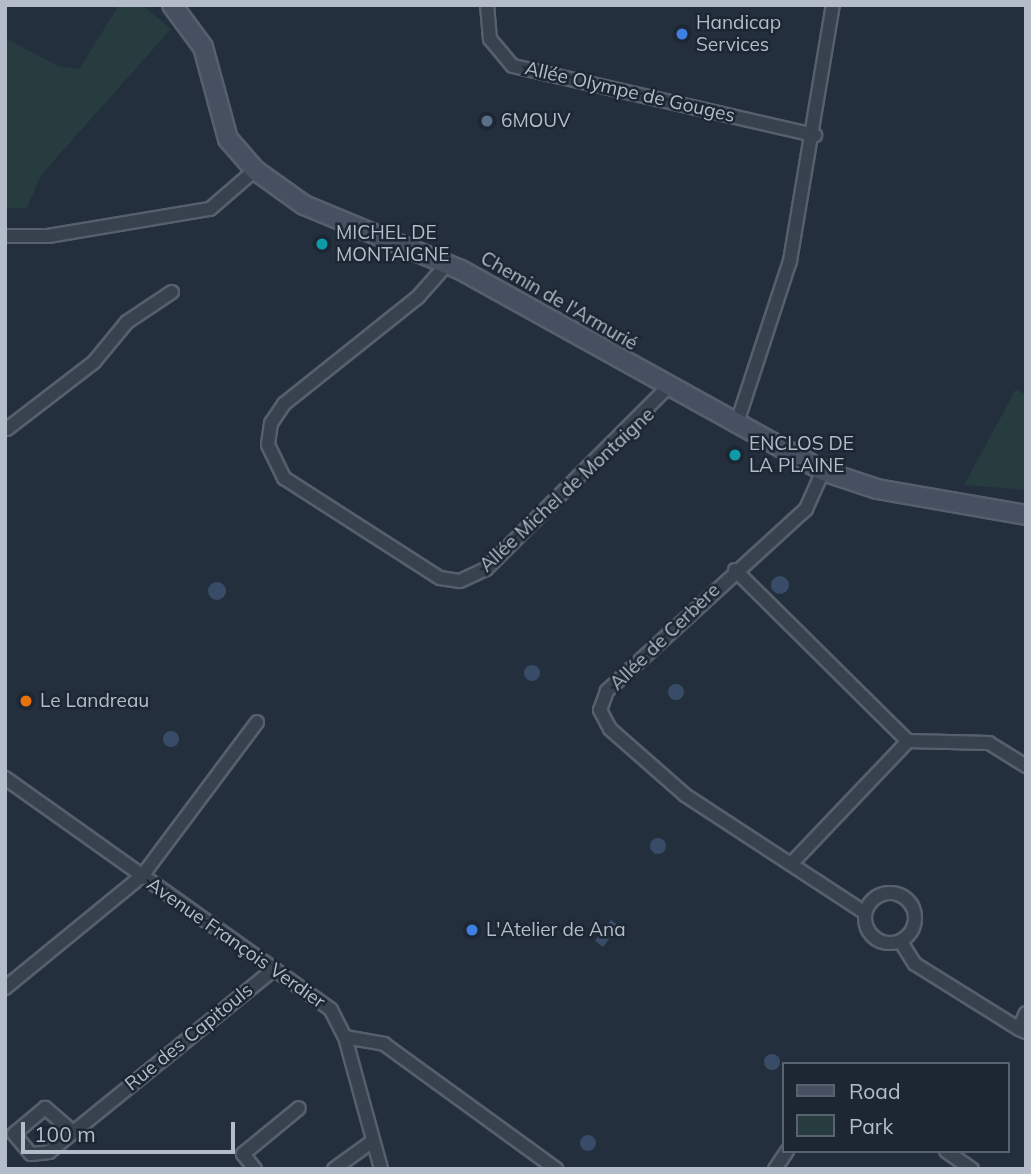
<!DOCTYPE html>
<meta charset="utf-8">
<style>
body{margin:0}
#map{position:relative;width:1031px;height:1174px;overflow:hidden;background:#242f3e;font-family:Mulish,sans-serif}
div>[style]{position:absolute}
.green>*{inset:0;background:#263c3f}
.water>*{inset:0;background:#394c67}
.round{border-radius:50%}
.roads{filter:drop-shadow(2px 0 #565f6c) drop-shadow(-2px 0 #565f6c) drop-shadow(0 2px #565f6c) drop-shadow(0 -2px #565f6c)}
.street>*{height:12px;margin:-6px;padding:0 6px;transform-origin:6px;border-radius:6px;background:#38414e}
.street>.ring{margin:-6px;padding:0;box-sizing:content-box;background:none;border:12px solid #38414e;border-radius:50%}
.secondary>*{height:18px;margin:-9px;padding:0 9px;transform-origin:9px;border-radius:9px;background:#465061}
.dots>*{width:19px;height:19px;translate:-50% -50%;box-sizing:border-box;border:4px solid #1d2633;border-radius:50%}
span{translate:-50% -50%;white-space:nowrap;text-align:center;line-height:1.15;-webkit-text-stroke:5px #1d2633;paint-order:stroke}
.poi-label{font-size:19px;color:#b4bcc9}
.left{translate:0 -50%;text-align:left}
.street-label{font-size:19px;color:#b4bcc9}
.frame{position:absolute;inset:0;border:7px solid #b4bcc9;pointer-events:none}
.legend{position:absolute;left:782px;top:1062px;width:228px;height:91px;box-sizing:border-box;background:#1d2633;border:2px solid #59626f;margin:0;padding:9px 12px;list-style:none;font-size:21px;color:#b4bcc9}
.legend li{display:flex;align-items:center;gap:14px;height:35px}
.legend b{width:35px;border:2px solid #59626f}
.scale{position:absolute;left:21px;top:1122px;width:214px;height:32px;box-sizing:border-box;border:4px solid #b4bcc9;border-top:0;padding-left:9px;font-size:21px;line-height:24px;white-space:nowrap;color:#b4bcc9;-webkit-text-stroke:5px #1d2633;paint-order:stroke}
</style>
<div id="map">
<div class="green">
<i style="clip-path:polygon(119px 5px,142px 5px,171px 29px,41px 175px,27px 208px,5px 208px,5px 38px,58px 66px,79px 69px)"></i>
<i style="clip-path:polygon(1016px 389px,1026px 395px,1026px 490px,964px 485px)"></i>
</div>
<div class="water">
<i class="round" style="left:771px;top:576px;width:18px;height:18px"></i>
<i class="round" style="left:208px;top:582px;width:18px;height:18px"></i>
<i class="round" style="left:524px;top:665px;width:16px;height:16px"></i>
<i class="round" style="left:668px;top:684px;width:16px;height:16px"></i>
<i class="round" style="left:163px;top:731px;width:16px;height:16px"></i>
<i class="round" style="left:650px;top:838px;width:16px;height:16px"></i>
<i style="clip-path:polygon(611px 920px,619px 926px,603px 947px,595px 941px)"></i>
<i class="round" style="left:764px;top:1054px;width:16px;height:16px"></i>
<i class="round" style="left:580px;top:1135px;width:16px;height:16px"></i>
</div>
<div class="roads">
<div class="street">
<i style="left:487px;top:5px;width:34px;rotate:85deg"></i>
<i style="left:490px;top:39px;width:35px;rotate:50deg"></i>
<i style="left:513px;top:66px;width:310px;rotate:12.9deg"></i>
<i style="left:5px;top:236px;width:43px"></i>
<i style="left:48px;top:236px;width:164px;rotate:-9.5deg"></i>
<i style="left:210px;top:209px;width:60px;rotate:-40.9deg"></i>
<i style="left:448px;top:263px;width:45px;rotate:131.4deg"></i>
<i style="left:418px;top:297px;width:171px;rotate:141.4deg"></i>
<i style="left:284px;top:404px;width:23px;rotate:124deg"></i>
<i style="left:271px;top:423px;width:22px;rotate:98deg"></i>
<i style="left:268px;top:445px;width:37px;rotate:64deg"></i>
<i style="left:284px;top:478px;width:185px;rotate:32.7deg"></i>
<i style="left:440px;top:578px;width:20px;rotate:9deg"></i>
<i style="left:460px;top:581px;width:29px;rotate:-25deg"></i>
<i style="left:486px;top:569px;width:257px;rotate:-45deg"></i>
<i style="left:736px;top:426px;width:174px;rotate:-71.9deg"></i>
<i style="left:790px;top:261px;width:260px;rotate:-80.5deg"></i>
<i style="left:7px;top:429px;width:110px;rotate:-37.6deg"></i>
<i style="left:94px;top:362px;width:52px;rotate:-50.5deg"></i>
<i style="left:127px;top:322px;width:54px;rotate:-33.7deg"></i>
<i style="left:823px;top:471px;width:42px;rotate:114.1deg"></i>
<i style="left:806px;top:509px;width:270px;rotate:137.6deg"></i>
<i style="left:607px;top:691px;width:20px;rotate:110deg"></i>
<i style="left:600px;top:710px;width:21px;rotate:62deg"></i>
<i style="left:610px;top:729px;width:100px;rotate:41.3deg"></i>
<i style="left:685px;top:795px;width:215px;rotate:33.2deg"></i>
<i style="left:735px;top:570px;width:243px;rotate:44.7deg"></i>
<i style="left:908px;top:741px;width:81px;rotate:1.4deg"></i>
<i style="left:989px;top:743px;width:44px;rotate:31.9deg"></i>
<i style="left:5px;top:778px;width:400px;rotate:35.4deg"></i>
<i style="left:331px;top:1010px;width:30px;rotate:63deg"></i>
<i style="left:345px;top:1037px;width:137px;rotate:74.7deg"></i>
<i style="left:791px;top:864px;width:170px;rotate:-46.4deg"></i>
<i class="ring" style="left:865px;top:893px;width:38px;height:38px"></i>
<i style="left:901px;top:942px;width:26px;rotate:58deg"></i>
<i style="left:915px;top:964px;width:123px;rotate:32deg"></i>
<i style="left:5px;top:988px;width:177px;rotate:-39.3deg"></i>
<i style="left:142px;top:876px;width:192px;rotate:-53.2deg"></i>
<i style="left:1026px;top:1013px;width:17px;rotate:114deg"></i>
<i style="left:1019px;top:1029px;width:8px;rotate:23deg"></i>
<i style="left:345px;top:1037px;width:40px;rotate:10deg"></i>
<i style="left:384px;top:1044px;width:213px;rotate:36deg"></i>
<i style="left:73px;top:1132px;width:37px;rotate:-139deg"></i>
<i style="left:45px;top:1108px;width:40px;rotate:140deg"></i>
<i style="left:14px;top:1134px;width:26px;rotate:50deg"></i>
<i style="left:31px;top:1154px;width:18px;rotate:-6deg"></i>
<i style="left:49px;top:1152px;width:289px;rotate:-39.1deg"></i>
<i style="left:946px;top:1151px;width:32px;rotate:35deg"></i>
<i style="left:255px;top:1169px;width:19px;rotate:-129deg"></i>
<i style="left:243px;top:1154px;width:72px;rotate:-39.4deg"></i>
<i style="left:334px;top:1169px;width:48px;rotate:-35.7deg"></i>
<i style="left:775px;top:1169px;width:22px;rotate:-56deg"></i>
</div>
<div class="secondary">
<i style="left:172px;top:5px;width:52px;rotate:53.6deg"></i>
<i style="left:203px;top:47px;width:95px;rotate:74.8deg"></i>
<i style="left:228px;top:139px;width:41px;rotate:48.9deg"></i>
<i style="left:255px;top:170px;width:60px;rotate:35.5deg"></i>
<i style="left:304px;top:205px;width:170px;rotate:22.5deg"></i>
<i style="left:461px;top:270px;width:414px;rotate:29deg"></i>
<i style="left:823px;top:471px;width:57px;rotate:18.4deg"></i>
<i style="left:877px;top:489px;width:151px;rotate:9.9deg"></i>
</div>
</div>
<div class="dots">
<i style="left:682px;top:34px;background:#3f7fe0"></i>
<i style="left:487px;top:121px;background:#5c6f8a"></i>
<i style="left:322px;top:244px;background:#0f9aa8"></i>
<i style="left:735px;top:455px;background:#0f9aa8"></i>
<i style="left:26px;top:701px;background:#e8710a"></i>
<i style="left:472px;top:930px;background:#3f7fe0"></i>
</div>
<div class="poi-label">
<span class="left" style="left:696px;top:34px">Handicap<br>Services</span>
<span class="left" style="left:501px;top:121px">6MOUV</span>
<span class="left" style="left:336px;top:244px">MICHEL DE<br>MONTAIGNE</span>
<span class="left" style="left:749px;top:455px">ENCLOS DE<br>LA PLAINE</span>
<span class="left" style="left:40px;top:701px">Le Landreau</span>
<span class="left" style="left:486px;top:930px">L'Atelier de Ana</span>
</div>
<div class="street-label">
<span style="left:630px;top:92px;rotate:13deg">Allée Olympe de Gouges</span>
<span style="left:559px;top:301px;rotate:30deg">Chemin de l'Armurié</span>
<span style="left:567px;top:490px;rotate:-43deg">Allée Michel de Montaigne</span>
<span style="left:665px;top:637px;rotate:-44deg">Allée de Cerbère</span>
<span style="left:236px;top:943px;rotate:35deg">Avenue François Verdier</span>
<span style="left:189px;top:1037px;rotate:-39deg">Rue des Capitouls</span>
</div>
<div class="frame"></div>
<ul class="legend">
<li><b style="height:9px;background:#465061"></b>Road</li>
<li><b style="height:19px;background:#263c3f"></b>Park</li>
</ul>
<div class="scale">100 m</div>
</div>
